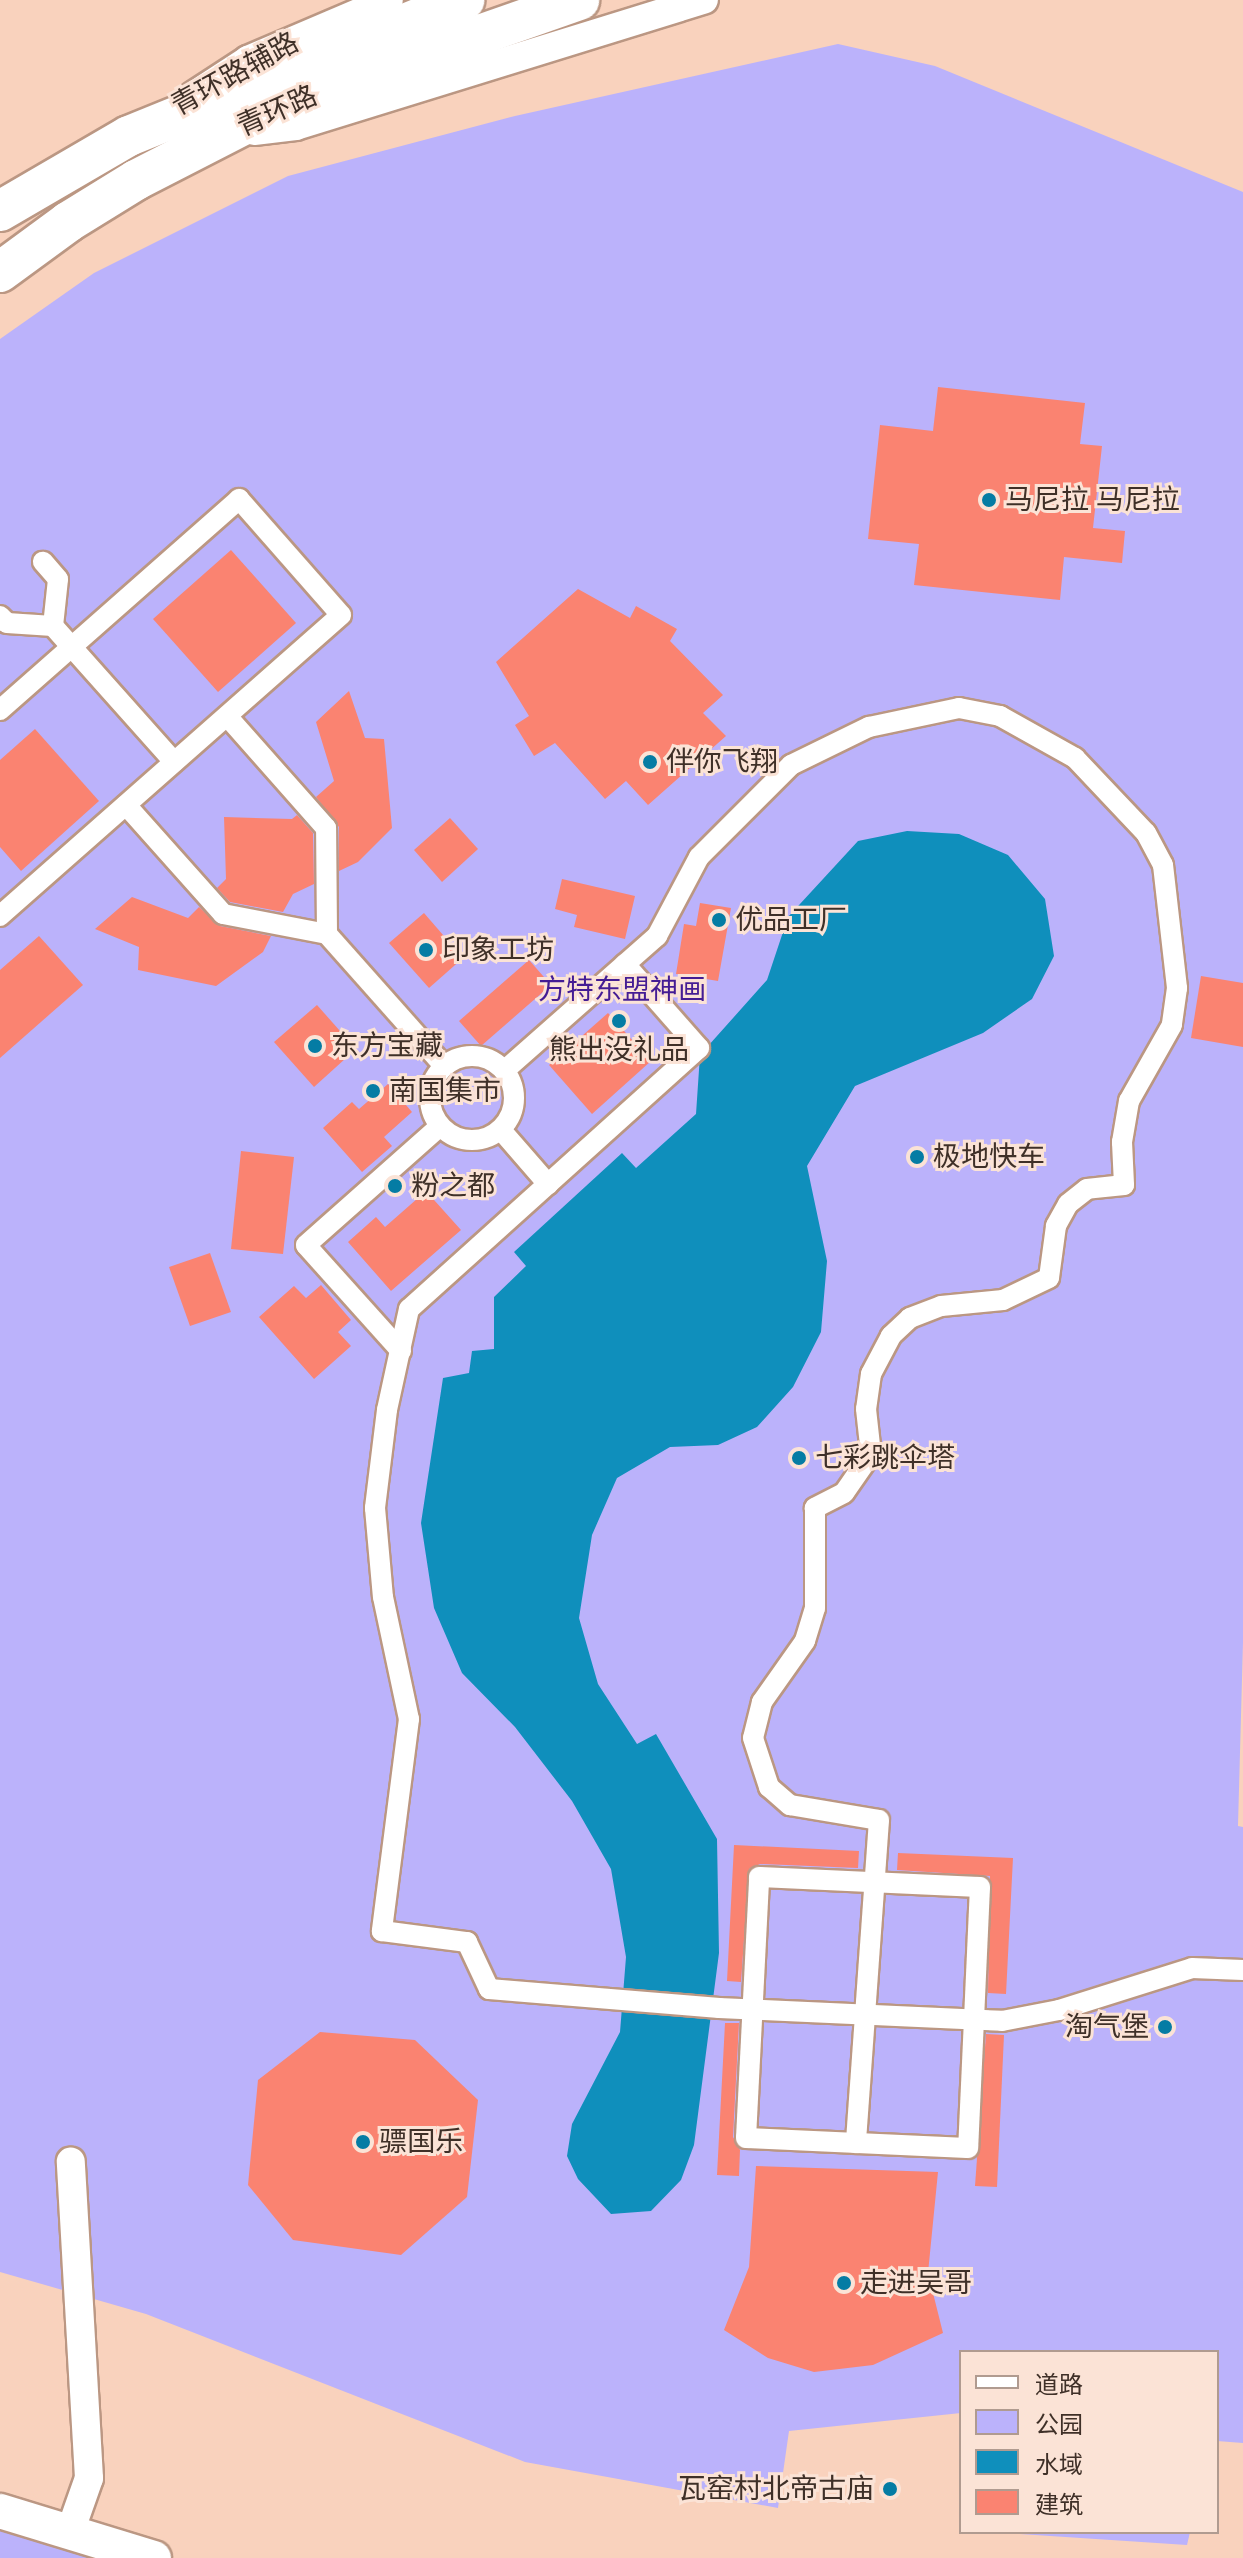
<!DOCTYPE html>
<meta charset="utf-8">
<style>
body{margin:0}
#map{position:relative;width:1243px;height:2558px;overflow:hidden;background:#f9d2bd;font-family:Karla,"Noto Sans SC",sans-serif}
div>[style]{position:absolute}
.green>*{inset:0;background:#bbb2fb}
.water>*{inset:0;background:#0f8fbc}
.building>*{inset:0;background:#fa8371}
.roads{filter:drop-shadow(2px 0 #bb9783) drop-shadow(-2px 0 #bb9783) drop-shadow(0 2px #bb9783) drop-shadow(0 -2px #bb9783)}
.pedestrian>*{height:20px;margin:-10px;padding:0 10px;transform-origin:10px;border-radius:10px;background:#fff}
.pedestrian>.ring{margin:-10px;padding:0;box-sizing:content-box;background:none;border:20px solid #fff;border-radius:50%}
.minor>*{height:28px;margin:-14px;padding:0 14px;transform-origin:14px;border-radius:14px;background:#fff}
.tertiary>*{height:34px;margin:-17px;padding:0 17px;transform-origin:17px;border-radius:17px;background:#fff}
.secondary>*{height:40px;margin:-20px;padding:0 20px;transform-origin:20px;border-radius:20px;background:#fff}
.dots>*{width:22px;height:22px;translate:-50% -50%;box-sizing:border-box;border:4px solid #fbe3d6;border-radius:50%}
span{translate:-50% -50%;white-space:nowrap;text-align:center;line-height:1.15;-webkit-text-stroke:6px #fbe3d6;paint-order:stroke}
.street-label{font-size:28px;color:#3f3028}
.poi-label{font-size:28px;color:#3f3028}
.left{translate:0 -50%;text-align:left}
.right{translate:-100% -50%;text-align:right}
.park-label{font-size:28px;color:#441c94}
.legend{position:absolute;left:959px;top:2350px;width:260px;height:184px;box-sizing:border-box;background:#fbe3d6;border:2px solid #b09b90;margin:0;padding:10px 14px;list-style:none;font-size:24px;color:#3f3028}
.legend li{display:flex;align-items:center;gap:16px;height:40px}
.legend b{width:40px;border:2px solid #b09b90}
</style>
<div id="map">
<div class="green">
<i style="clip-path:polygon(838px 44px,935px 66px,1243px 192px,1243px 1642px,1238px 1826px,1243px 1827px,1243px 2443px,1217px 2441px,1217px 2352px,961px 2352px,961px 2413px,789px 2431px,778px 2508px,525px 2462px,146px 2314px,0 2272px,0 339px,94px 273px,288px 176px,515px 116px)"></i>
<i style="clip-path:polygon(0 2511px,154px 2558px,0 2558px)"></i>
<i style="clip-path:polygon(990px 2532px,1190px 2532px,1187px 2545px)"></i>
</div>
<div class="water">
<i style="clip-path:polygon(907px 831px,959px 834px,1008px 855px,1045px 899px,1054px 956px,1032px 999px,983px 1033px,855px 1086px,807px 1166px,827px 1261px,821px 1332px,793px 1387px,757px 1427px,718px 1445px,670px 1447px,617px 1478px,592px 1535px,579px 1618px,598px 1684px,637px 1744px,656px 1734px,717px 1839px,719px 1953px,694px 2145px,681px 2180px,651px 2211px,611px 2214px,578px 2179px,567px 2156px,572px 2124px,620px 2032px,626px 1957px,611px 1869px,572px 1801px,515px 1727px,462px 1673px,434px 1608px,421px 1523px,443px 1378px,469px 1373px,472px 1351px,494px 1349px,494px 1297px,526px 1266px,514px 1252px,622px 1153px,636px 1168px,696px 1114px,700px 1055px,767px 980px,788px 917px,858px 841px)"></i>
</div>
<div class="building">
<i style="clip-path:polygon(938px 387px,1085px 403px,1080px 444px,1102px 446px,1093px 528px,1125px 531px,1122px 563px,1064px 557px,1060px 600px,914px 585px,919px 544px,868px 539px,880px 425px,933px 431px)"></i>
<i style="clip-path:polygon(231px 550px,296px 623px,218px 692px,153px 619px)"></i>
<i style="clip-path:polygon(578px 589px,630px 618px,636px 606px,677px 629px,670px 641px,723px 695px,703px 713px,726px 736px,648px 805px,626px 781px,605px 799px,555px 743px,534px 756px,515px 725px,529px 716px,496px 662px)"></i>
<i style="clip-path:polygon(349px 691px,365px 738px,384px 739px,392px 828px,358px 862px,339px 871px,339px 827px,316px 797px,334px 781px,316px 722px)"></i>
<i style="clip-path:polygon(35px 729px,99px 801px,21px 871px,0 847px,0 760px)"></i>
<i style="clip-path:polygon(297px 815px,313px 833px,314px 884px,293px 894px,283px 912px,230px 902px,217px 888px,226px 879px,224px 817px,292px 819px)"></i>
<i style="clip-path:polygon(450px 818px,478px 849px,442px 882px,414px 850px)"></i>
<i style="clip-path:polygon(562px 879px,635px 896px,625px 939px,574px 927px,577px 915px,555px 909px)"></i>
<i style="clip-path:polygon(132px 897px,188px 918px,199px 907px,220px 926px,271px 936px,263px 952px,216px 986px,138px 970px,139px 947px,95px 929px)"></i>
<i style="clip-path:polygon(700px 903px,731px 908px,718px 981px,676px 974px,684px 924px,696px 926px)"></i>
<i style="clip-path:polygon(424px 913px,463px 958px,429px 988px,389px 943px)"></i>
<i style="clip-path:polygon(39px 936px,83px 985px,0 1058px,0 970px)"></i>
<i style="clip-path:polygon(529px 960px,551px 985px,481px 1046px,459px 1021px)"></i>
<i style="clip-path:polygon(1201px 976px,1243px 983px,1243px 1047px,1191px 1038px)"></i>
<i style="clip-path:polygon(317px 1005px,356px 1049px,314px 1087px,274px 1042px)"></i>
<i style="clip-path:polygon(608px 1013px,651px 1061px,592px 1114px,549px 1065px)"></i>
<i style="clip-path:polygon(388px 1084px,412px 1112px,384px 1137px,392px 1146px,362px 1172px,323px 1128px,352px 1102px,359px 1109px)"></i>
<i style="clip-path:polygon(241px 1151px,294px 1157px,283px 1254px,231px 1249px)"></i>
<i style="clip-path:polygon(426px 1191px,461px 1230px,391px 1291px,348px 1242px,376px 1217px,385px 1227px)"></i>
<i style="clip-path:polygon(210px 1253px,231px 1312px,190px 1326px,169px 1267px)"></i>
<i style="clip-path:polygon(321px 1285px,351px 1320px,338px 1332px,351px 1346px,314px 1379px,259px 1317px,294px 1286px,306px 1298px)"></i>
<i style="clip-path:polygon(734px 1845px,859px 1851px,858px 1868px,760px 1864px,749px 1869px,741px 1982px,727px 1981px)"></i>
<i style="clip-path:polygon(898px 1853px,1013px 1858px,1006px 1994px,988px 1993px,990px 1876px,897px 1870px)"></i>
<i style="clip-path:polygon(725px 2023px,739px 2023px,733px 2137px,740px 2150px,739px 2176px,717px 2175px)"></i>
<i style="clip-path:polygon(320px 2032px,415px 2040px,478px 2100px,467px 2197px,401px 2255px,293px 2240px,248px 2185px,258px 2080px)"></i>
<i style="clip-path:polygon(986px 2034px,1004px 2035px,997px 2187px,975px 2186px)"></i>
<i style="clip-path:polygon(756px 2166px,938px 2172px,928px 2273px,943px 2333px,873px 2365px,814px 2372px,768px 2358px,724px 2330px,749px 2267px)"></i>
</div>
<div class="roads">
<div class="pedestrian">
<i style="left:0;top:616px;width:10px;rotate:45deg"></i>
<i style="left:7px;top:623px;width:46px;rotate:3.7deg"></i>
<i style="left:53px;top:626px;width:47px;rotate:-83.9deg"></i>
<i style="left:58px;top:579px;width:23px;rotate:-131deg"></i>
<i style="left:53px;top:626px;width:182px;rotate:48.3deg"></i>
<i style="left:0;top:710px;width:319px;rotate:-41.4deg"></i>
<i style="left:239px;top:499px;width:154px;rotate:48.7deg"></i>
<i style="left:341px;top:615px;width:455px;rotate:138.6deg"></i>
<i style="left:126px;top:805px;width:146px;rotate:48.3deg"></i>
<i style="left:223px;top:914px;width:106px;rotate:10.9deg"></i>
<i style="left:327px;top:934px;width:106px;rotate:-90.5deg"></i>
<i style="left:326px;top:828px;width:149px;rotate:-131.5deg"></i>
<i style="left:327px;top:934px;width:176px;rotate:48.4deg"></i>
<i style="left:625px;top:964px;width:112px;rotate:48.6deg"></i>
<i style="left:699px;top:1048px;width:390px;rotate:138deg"></i>
<i style="left:409px;top:1309px;width:103px;rotate:102.3deg"></i>
<i style="left:387px;top:1410px;width:99px;rotate:97deg"></i>
<i style="left:375px;top:1508px;width:89px;rotate:84.9deg"></i>
<i style="left:383px;top:1597px;width:125px;rotate:78deg"></i>
<i style="left:409px;top:1719px;width:214px;rotate:97.3deg"></i>
<i style="left:382px;top:1931px;width:86px;rotate:7.4deg"></i>
<i style="left:467px;top:1942px;width:52px;rotate:64.9deg"></i>
<i style="left:489px;top:1989px;width:231px;rotate:4.7deg"></i>
<i style="left:719px;top:2008px;width:283px;rotate:2.6deg"></i>
<i style="left:1002px;top:2021px;width:58px;rotate:-10.9deg"></i>
<i style="left:1059px;top:2010px;width:139px;rotate:-17.5deg"></i>
<i style="left:1192px;top:1968px;width:51px;rotate:2.2deg"></i>
<i class="ring" style="left:430px;top:1056px;width:64px;height:64px"></i>
<i style="left:505px;top:1070px;width:203px;rotate:-41.4deg"></i>
<i style="left:657px;top:936px;width:89px;rotate:-62deg"></i>
<i style="left:699px;top:857px;width:130px;rotate:-45deg"></i>
<i style="left:791px;top:765px;width:87px;rotate:-26deg"></i>
<i style="left:869px;top:727px;width:92px;rotate:-11.9deg"></i>
<i style="left:959px;top:708px;width:42px;rotate:11deg"></i>
<i style="left:1000px;top:716px;width:86px;rotate:29.2deg"></i>
<i style="left:1075px;top:758px;width:103px;rotate:46.6deg"></i>
<i style="left:1146px;top:833px;width:36px;rotate:62deg"></i>
<i style="left:1163px;top:865px;width:124px;rotate:83.5deg"></i>
<i style="left:1177px;top:988px;width:37px;rotate:98deg"></i>
<i style="left:1172px;top:1025px;width:87px;rotate:119.5deg"></i>
<i style="left:1129px;top:1101px;width:42px;rotate:99.7deg"></i>
<i style="left:1122px;top:1142px;width:43px;rotate:87.3deg"></i>
<i style="left:1124px;top:1185px;width:37px;rotate:174deg"></i>
<i style="left:1087px;top:1189px;width:24px;rotate:142deg"></i>
<i style="left:1068px;top:1204px;width:25px;rotate:119deg"></i>
<i style="left:1056px;top:1226px;width:52px;rotate:97.7deg"></i>
<i style="left:1049px;top:1278px;width:51px;rotate:154.4deg"></i>
<i style="left:1003px;top:1300px;width:62px;rotate:174.5deg"></i>
<i style="left:941px;top:1306px;width:33px;rotate:159deg"></i>
<i style="left:910px;top:1318px;width:26px;rotate:137deg"></i>
<i style="left:891px;top:1336px;width:43px;rotate:117.8deg"></i>
<i style="left:871px;top:1374px;width:35px;rotate:98deg"></i>
<i style="left:866px;top:1409px;width:45px;rotate:83.7deg"></i>
<i style="left:871px;top:1454px;width:47px;rotate:124.7deg"></i>
<i style="left:844px;top:1493px;width:33px;rotate:153deg"></i>
<i style="left:815px;top:1508px;width:100px;rotate:90deg"></i>
<i style="left:815px;top:1608px;width:34px;rotate:107deg"></i>
<i style="left:805px;top:1641px;width:75px;rotate:125.2deg"></i>
<i style="left:762px;top:1702px;width:37px;rotate:104deg"></i>
<i style="left:753px;top:1738px;width:52px;rotate:71.9deg"></i>
<i style="left:769px;top:1787px;width:28px;rotate:41deg"></i>
<i style="left:790px;top:1805px;width:90px;rotate:9.6deg"></i>
<i style="left:879px;top:1820px;width:324px;rotate:94.1deg"></i>
<i style="left:501px;top:1130px;width:72px;rotate:49deg"></i>
<i style="left:401px;top:1351px;width:142px;rotate:-131.9deg"></i>
<i style="left:306px;top:1245px;width:179px;rotate:-41.6deg"></i>
<i style="left:759px;top:1877px;width:221px;rotate:2.6deg"></i>
<i style="left:980px;top:1887px;width:261px;rotate:92.6deg"></i>
<i style="left:968px;top:2148px;width:222px;rotate:-177.4deg"></i>
<i style="left:746px;top:2138px;width:261px;rotate:-87.1deg"></i>
</div>
<div class="minor">
<i style="left:193px;top:96px;width:66px;rotate:-33.2deg"></i>
<i style="left:248px;top:60px;width:153px;rotate:-23.1deg"></i>
<i style="left:254px;top:131px;width:42px;rotate:-6.8deg"></i>
<i style="left:296px;top:126px;width:427px;rotate:-17.2deg"></i>
<i style="left:70px;top:2532px;width:57px;rotate:-70.6deg"></i>
<i style="left:89px;top:2478px;width:317px;rotate:-93.3deg"></i>
</div>
<div class="tertiary">
<i style="left:0;top:2511px;width:161px;rotate:17deg"></i>
</div>
<div class="secondary">
<i style="left:0;top:211px;width:149px;rotate:-30.2deg"></i>
<i style="left:129px;top:136px;width:362px;rotate:-22.1deg"></i>
<i style="left:0;top:272px;width:84px;rotate:-36.3deg"></i>
<i style="left:68px;top:222px;width:80px;rotate:-31.7deg"></i>
<i style="left:136px;top:180px;width:127px;rotate:-27.2deg"></i>
<i style="left:249px;top:122px;width:89px;rotate:-23.1deg"></i>
<i style="left:331px;top:87px;width:263px;rotate:-19.3deg"></i>
</div>
</div>
<div class="dots">
<i style="left:989px;top:500px;background:#057ca4"></i>
<i style="left:650px;top:762px;background:#057ca4"></i>
<i style="left:719px;top:920px;background:#057ca4"></i>
<i style="left:426px;top:950px;background:#057ca4"></i>
<i style="left:619px;top:1021px;background:#057ca4"></i>
<i style="left:315px;top:1046px;background:#057ca4"></i>
<i style="left:373px;top:1091px;background:#057ca4"></i>
<i style="left:917px;top:1157px;background:#057ca4"></i>
<i style="left:395px;top:1186px;background:#057ca4"></i>
<i style="left:799px;top:1458px;background:#057ca4"></i>
<i style="left:1165px;top:2027px;background:#057ca4"></i>
<i style="left:363px;top:2142px;background:#057ca4"></i>
<i style="left:844px;top:2283px;background:#057ca4"></i>
<i style="left:890px;top:2489px;background:#057ca4"></i>
</div>
<div class="street-label">
<span style="left:235px;top:74px;rotate:-29deg">青环路辅路</span>
<span style="left:277px;top:111px;rotate:-24deg">青环路</span>
</div>
<div class="poi-label">
<span class="left" style="left:1005px;top:500px">马尼拉 马尼拉</span>
<span class="left" style="left:666px;top:762px">伴你飞翔</span>
<span class="left" style="left:735px;top:920px">优品工厂</span>
<span class="left" style="left:442px;top:950px">印象工坊</span>
<span class="left" style="left:331px;top:1046px">东方宝藏</span>
<span style="left:619px;top:1050px">熊出没礼品</span>
<span class="left" style="left:389px;top:1091px">南国集市</span>
<span class="left" style="left:933px;top:1157px">极地快车</span>
<span class="left" style="left:411px;top:1186px">粉之都</span>
<span class="left" style="left:815px;top:1458px">七彩跳伞塔</span>
<span class="right" style="left:1149px;top:2027px">淘气堡</span>
<span class="left" style="left:379px;top:2142px">骠国乐</span>
<span class="left" style="left:860px;top:2283px">走进吴哥</span>
<span class="right" style="left:874px;top:2489px">瓦窑村北帝古庙</span>
</div>
<div class="park-label">
<span style="left:622px;top:990px">方特东盟神画</span>
</div>
<ul class="legend">
<li><b style="height:10px;background:#fff"></b>道路</li>
<li><b style="height:22px;background:#bbb2fb"></b>公园</li>
<li><b style="height:22px;background:#0f8fbc"></b>水域</li>
<li><b style="height:22px;background:#fa8371"></b>建筑</li>
</ul>
</div>
